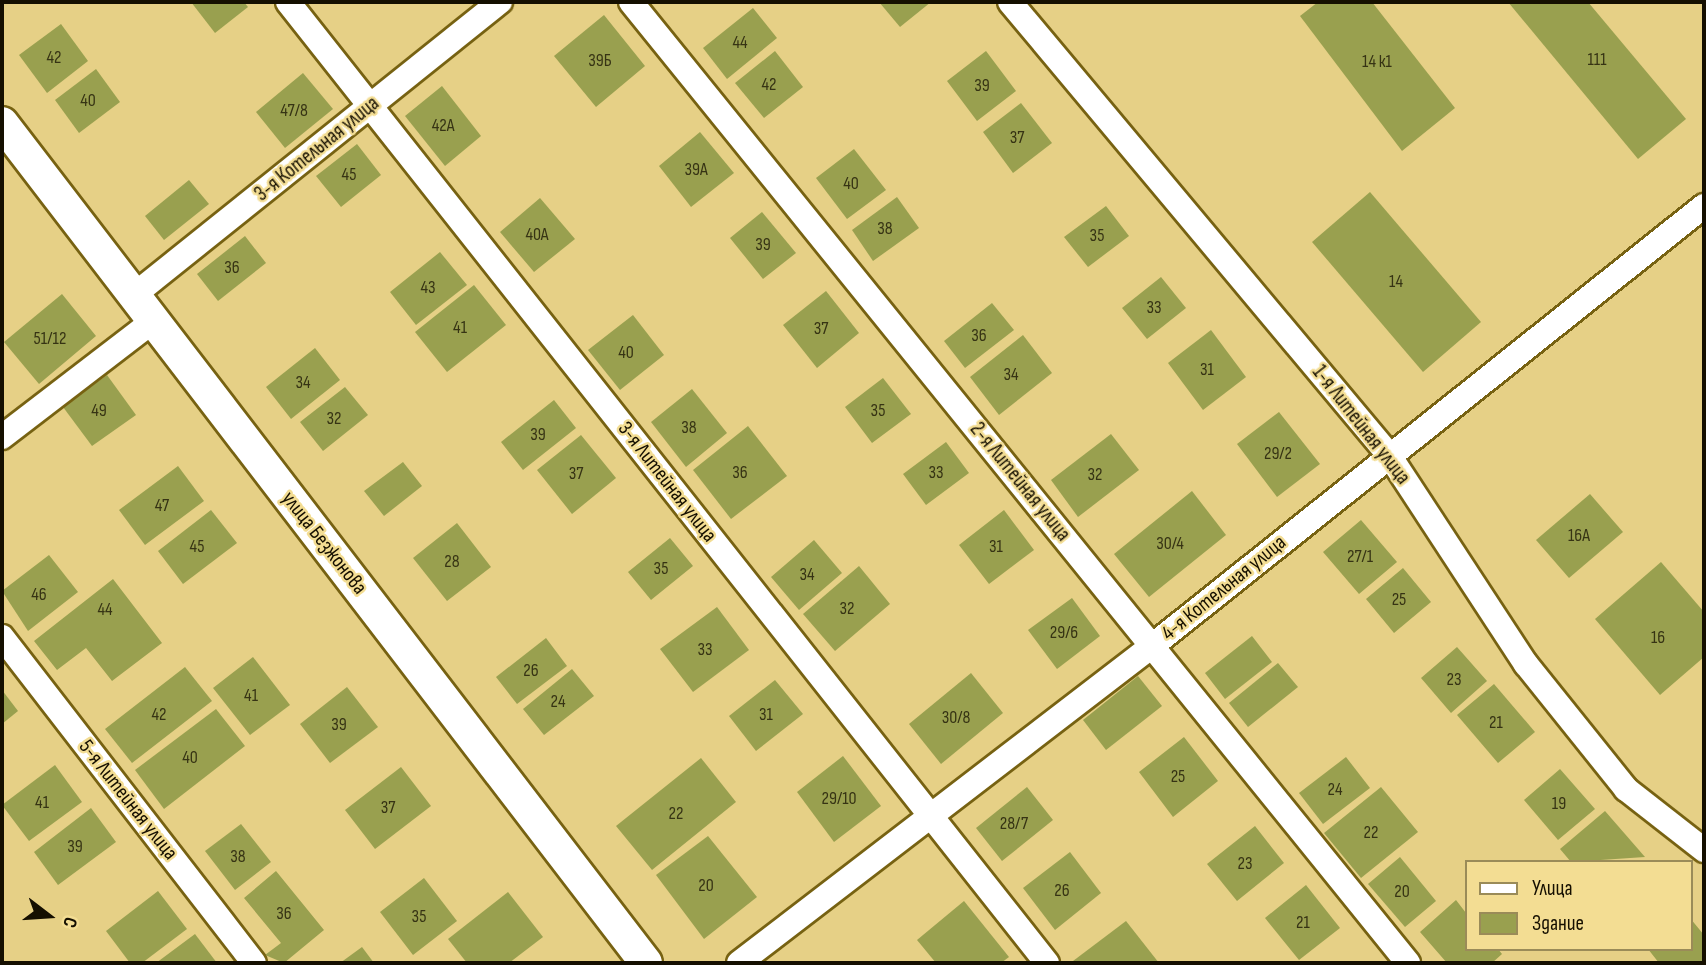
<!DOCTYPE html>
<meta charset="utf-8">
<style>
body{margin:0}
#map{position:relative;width:1706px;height:965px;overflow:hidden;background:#e6d086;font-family:"Sofia Sans Condensed",sans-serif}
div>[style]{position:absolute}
.building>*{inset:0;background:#99a04f}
.roads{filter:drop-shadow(2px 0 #776212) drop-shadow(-2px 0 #776212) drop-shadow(0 2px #776212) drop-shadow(0 -2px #776212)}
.minor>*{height:24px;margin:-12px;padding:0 12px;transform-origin:12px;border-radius:12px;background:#fff}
.tertiary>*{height:32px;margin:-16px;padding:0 16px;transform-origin:16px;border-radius:16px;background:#fff}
span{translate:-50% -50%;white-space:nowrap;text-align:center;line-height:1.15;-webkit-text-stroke:5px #f3dd93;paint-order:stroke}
.number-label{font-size:18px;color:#363314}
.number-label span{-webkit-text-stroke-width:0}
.street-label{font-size:21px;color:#150f00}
.frame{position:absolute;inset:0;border:4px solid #150f00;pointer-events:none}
.legend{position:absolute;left:1465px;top:860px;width:228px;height:91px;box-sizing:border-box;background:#f3dd93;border:2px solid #9a8b58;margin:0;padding:9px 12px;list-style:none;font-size:21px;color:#150f00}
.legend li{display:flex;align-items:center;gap:14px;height:35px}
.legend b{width:35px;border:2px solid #9a8b58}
.north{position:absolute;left:14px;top:881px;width:70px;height:70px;-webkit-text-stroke:5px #f3dd93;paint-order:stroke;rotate:107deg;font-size:19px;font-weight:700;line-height:28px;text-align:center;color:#150f00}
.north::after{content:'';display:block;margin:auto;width:24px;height:32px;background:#150f00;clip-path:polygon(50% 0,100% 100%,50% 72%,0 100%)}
</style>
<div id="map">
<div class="building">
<i style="clip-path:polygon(191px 2px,244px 2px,248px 7px,215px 33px)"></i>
<i style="clip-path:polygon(879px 2px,931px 2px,900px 27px)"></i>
<i style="clip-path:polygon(1318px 2px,1372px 2px,1455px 108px,1402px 151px,1300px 16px)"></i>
<i style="clip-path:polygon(1508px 2px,1588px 2px,1686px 119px,1638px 159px)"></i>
<i style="clip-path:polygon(753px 8px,777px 38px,727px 79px,703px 48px)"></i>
<i style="clip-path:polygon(604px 15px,645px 66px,596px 107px,554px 56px)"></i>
<i style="clip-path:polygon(61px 24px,88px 61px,47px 93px,19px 55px)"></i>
<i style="clip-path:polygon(775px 51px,803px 87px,764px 118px,735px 83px)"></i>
<i style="clip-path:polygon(986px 51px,1016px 91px,977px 121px,947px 81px)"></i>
<i style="clip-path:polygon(96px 69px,120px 102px,79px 133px,55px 100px)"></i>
<i style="clip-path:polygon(303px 73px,333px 109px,285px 148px,256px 112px)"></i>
<i style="clip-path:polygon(442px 86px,481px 136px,445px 166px,405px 116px)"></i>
<i style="clip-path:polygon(1021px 103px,1052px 143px,1013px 173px,983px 132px)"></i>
<i style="clip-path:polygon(700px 132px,734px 173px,691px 207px,659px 166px)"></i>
<i style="clip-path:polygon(357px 144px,381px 175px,341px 207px,316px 176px)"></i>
<i style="clip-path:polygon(854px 149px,886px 190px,847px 219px,816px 178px)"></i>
<i style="clip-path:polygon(189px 180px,209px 204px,164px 240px,145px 216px)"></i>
<i style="clip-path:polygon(1370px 192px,1481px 322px,1423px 372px,1312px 242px)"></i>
<i style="clip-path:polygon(897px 197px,919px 228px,873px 261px,852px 230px)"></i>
<i style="clip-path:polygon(540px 198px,575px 239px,534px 272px,500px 232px)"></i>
<i style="clip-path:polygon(1106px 206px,1129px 236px,1088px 267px,1064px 237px)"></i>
<i style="clip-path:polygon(762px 212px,796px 253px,763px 279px,730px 238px)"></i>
<i style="clip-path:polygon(245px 236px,266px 263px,218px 301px,197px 274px)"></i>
<i style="clip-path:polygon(440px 252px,467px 285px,416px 325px,390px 292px)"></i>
<i style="clip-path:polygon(1161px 277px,1186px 308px,1147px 339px,1122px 308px)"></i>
<i style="clip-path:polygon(474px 285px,506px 325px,447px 372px,415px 332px)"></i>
<i style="clip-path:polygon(826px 291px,859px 333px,817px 368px,783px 325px)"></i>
<i style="clip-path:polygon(62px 294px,96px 336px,39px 384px,4px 342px)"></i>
<i style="clip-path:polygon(992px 303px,1014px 330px,965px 368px,944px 341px)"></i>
<i style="clip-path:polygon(633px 315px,664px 355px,620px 390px,588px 350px)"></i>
<i style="clip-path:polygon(1211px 330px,1246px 377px,1203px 410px,1168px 363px)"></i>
<i style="clip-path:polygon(1023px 335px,1052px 373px,999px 415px,970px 377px)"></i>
<i style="clip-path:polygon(315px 348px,340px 380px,291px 419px,266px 387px)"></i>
<i style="clip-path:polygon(107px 375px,136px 415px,92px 446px,63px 407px)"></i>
<i style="clip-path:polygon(883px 378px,911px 414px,872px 443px,845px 407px)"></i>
<i style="clip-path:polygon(345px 387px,368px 415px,323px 451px,300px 422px)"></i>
<i style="clip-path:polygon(692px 389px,727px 433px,686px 467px,651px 422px)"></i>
<i style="clip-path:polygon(554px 400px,576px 428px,523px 470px,501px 442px)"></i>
<i style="clip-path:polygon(1279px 412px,1320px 464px,1277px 497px,1237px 444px)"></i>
<i style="clip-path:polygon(748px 426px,787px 476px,731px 519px,693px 470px)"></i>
<i style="clip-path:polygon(1111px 434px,1139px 470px,1078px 517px,1051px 480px)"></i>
<i style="clip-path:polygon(581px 435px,616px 478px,572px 514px,537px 470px)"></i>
<i style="clip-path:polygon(946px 442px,969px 473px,926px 505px,903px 474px)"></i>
<i style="clip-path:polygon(403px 462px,422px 486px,384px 516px,364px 491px)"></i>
<i style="clip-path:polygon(178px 466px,204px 501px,145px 545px,119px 510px)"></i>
<i style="clip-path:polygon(1192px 491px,1226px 535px,1149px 597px,1114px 554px)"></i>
<i style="clip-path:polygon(1590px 494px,1623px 532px,1569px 578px,1536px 540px)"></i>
<i style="clip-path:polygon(211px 510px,237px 543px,183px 584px,158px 551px)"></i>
<i style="clip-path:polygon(1004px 510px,1034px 550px,989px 584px,959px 545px)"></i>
<i style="clip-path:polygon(1361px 520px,1397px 562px,1359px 594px,1323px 552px)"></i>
<i style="clip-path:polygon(457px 523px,491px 567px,447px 601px,413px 558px)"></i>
<i style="clip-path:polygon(670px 538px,693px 566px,651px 600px,628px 572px)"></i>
<i style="clip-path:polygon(814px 540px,842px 573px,799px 610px,771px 577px)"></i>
<i style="clip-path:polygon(49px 555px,78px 592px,28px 631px,2px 591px)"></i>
<i style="clip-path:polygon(1661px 562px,1704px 612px,1704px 657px,1660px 695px,1595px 619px)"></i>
<i style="clip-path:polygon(859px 566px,890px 604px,835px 651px,803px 614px)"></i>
<i style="clip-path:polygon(1403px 568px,1431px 602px,1394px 633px,1366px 599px)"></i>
<i style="clip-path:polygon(113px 579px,162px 643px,112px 681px,86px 648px,57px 670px,34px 641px)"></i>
<i style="clip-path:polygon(1072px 598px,1100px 636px,1057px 669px,1028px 630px)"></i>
<i style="clip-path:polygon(717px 607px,749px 650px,693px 692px,660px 649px)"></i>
<i style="clip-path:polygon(1252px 636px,1272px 662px,1225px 699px,1205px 673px)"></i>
<i style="clip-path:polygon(546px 638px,567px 666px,517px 704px,496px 677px)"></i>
<i style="clip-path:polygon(1457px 647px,1487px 681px,1451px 713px,1421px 678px)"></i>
<i style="clip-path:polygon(253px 657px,290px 705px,250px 735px,213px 688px)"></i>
<i style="clip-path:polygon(1278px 663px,1298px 687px,1248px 727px,1229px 703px)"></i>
<i style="clip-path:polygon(185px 667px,212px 701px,132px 763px,105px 729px)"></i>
<i style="clip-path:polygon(572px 669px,594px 696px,544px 735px,523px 709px)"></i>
<i style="clip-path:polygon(971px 673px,1003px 713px,941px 764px,909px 724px)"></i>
<i style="clip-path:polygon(1138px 676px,1162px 706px,1106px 750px,1083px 720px)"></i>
<i style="clip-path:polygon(775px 680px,803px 714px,756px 751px,729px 716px)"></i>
<i style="clip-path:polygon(1494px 684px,1535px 732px,1498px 763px,1457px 715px)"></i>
<i style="clip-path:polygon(347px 687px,378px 727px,330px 763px,300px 724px)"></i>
<i style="clip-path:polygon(2px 690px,18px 711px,2px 724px)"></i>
<i style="clip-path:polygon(216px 709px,245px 746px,164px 809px,135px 770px)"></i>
<i style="clip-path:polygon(1184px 737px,1218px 781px,1173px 817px,1139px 772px)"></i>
<i style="clip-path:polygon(843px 756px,881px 806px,834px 842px,797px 792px)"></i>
<i style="clip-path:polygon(1346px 757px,1370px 788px,1323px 824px,1299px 793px)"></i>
<i style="clip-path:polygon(701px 758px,736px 802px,652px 870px,616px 826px)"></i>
<i style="clip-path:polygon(55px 765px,82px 802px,29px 841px,2px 805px)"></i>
<i style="clip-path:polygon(401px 767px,431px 806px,375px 849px,345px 810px)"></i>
<i style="clip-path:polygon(1560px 769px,1595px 809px,1558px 840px,1524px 800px)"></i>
<i style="clip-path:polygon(1027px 787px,1053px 820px,1002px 861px,976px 828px)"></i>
<i style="clip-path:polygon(1381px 787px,1418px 832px,1361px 878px,1324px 833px)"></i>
<i style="clip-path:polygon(91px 808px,116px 842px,58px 885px,34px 852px)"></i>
<i style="clip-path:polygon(1605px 811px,1645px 857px,1571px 862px,1560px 849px)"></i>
<i style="clip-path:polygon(241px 824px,271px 862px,235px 890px,205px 851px)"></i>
<i style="clip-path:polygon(1255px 826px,1284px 863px,1237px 901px,1207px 864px)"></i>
<i style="clip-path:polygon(708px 836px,757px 897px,704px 939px,656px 875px)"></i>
<i style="clip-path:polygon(1070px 852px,1101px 893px,1055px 930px,1023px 888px)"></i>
<i style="clip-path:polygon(1400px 857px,1436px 901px,1405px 927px,1368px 884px)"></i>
<i style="clip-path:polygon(276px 871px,324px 930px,284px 963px,265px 955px,281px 943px,244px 898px)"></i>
<i style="clip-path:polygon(424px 878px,457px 921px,413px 955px,380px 912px)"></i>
<i style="clip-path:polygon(1306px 885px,1340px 928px,1299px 960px,1265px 918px)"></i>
<i style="clip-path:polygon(158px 891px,187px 929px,142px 963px,130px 963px,106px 931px)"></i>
<i style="clip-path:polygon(508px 892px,543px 937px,509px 963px,467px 963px,448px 939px)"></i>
<i style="clip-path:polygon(1456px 900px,1466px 913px,1466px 949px,1498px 949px,1502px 954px,1492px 963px,1447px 963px,1420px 932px)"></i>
<i style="clip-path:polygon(964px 901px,1009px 957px,1001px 963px,936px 963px,917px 940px)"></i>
<i style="clip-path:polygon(1690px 918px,1704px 935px,1704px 963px,1659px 963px,1648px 949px,1690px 949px)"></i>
<i style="clip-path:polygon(1126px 921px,1159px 963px,1075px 963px,1073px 961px)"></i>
<i style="clip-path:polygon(195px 934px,217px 963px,156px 963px)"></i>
<i style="clip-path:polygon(362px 947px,374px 963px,340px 963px)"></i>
</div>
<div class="roads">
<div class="minor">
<i style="left:288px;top:2px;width:1225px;rotate:51.7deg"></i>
<i style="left:631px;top:2px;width:1236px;rotate:51.04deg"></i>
<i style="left:1010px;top:2px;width:591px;rotate:50.08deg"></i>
<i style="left:1389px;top:455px;width:250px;rotate:56.8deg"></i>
<i style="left:1526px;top:664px;width:160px;rotate:51.3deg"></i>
<i style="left:1626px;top:789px;width:99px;rotate:38deg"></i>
<i style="left:134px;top:295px;width:469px;rotate:-38.7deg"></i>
<i style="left:2px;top:437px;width:190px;rotate:-37.5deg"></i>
<i style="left:2px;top:637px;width:412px;rotate:52.3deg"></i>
<i style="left:739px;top:963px;width:521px;rotate:-37.51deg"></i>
<i style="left:1152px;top:646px;width:706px;rotate:-38.56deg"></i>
</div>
<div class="tertiary">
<i style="left:2px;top:123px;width:1058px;rotate:52.52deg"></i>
</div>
</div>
<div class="number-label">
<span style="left:740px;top:43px">44</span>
<span style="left:54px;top:58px">42</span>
<span style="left:1597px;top:60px">111</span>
<span style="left:600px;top:61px">39Б</span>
<span style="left:1377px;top:62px">14 к1</span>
<span style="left:769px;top:85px">42</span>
<span style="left:982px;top:86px">39</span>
<span style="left:88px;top:101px">40</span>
<span style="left:294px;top:111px">47/8</span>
<span style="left:443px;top:126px">42А</span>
<span style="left:1017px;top:138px">37</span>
<span style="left:696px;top:170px">39А</span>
<span style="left:349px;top:175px">45</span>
<span style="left:851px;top:184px">40</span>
<span style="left:885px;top:229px">38</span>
<span style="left:537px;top:235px">40А</span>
<span style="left:1097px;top:236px">35</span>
<span style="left:763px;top:245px">39</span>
<span style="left:232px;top:268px">36</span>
<span style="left:1396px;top:282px">14</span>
<span style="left:428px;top:288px">43</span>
<span style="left:1154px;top:308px">33</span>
<span style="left:460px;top:328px">41</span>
<span style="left:821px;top:329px">37</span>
<span style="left:979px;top:336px">36</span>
<span style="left:50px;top:339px">51/12</span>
<span style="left:626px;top:353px">40</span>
<span style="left:1207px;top:370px">31</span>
<span style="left:1011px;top:375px">34</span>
<span style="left:303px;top:383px">34</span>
<span style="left:99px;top:411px">49</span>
<span style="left:878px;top:411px">35</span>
<span style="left:334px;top:419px">32</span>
<span style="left:689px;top:428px">38</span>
<span style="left:538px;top:435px">39</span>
<span style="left:1278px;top:454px">29/2</span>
<span style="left:740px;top:473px">36</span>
<span style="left:936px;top:473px">33</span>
<span style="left:576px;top:474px">37</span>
<span style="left:1095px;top:475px">32</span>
<span style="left:162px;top:506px">47</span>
<span style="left:1579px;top:536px">16А</span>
<span style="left:1170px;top:544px">30/4</span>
<span style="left:197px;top:547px">45</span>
<span style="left:996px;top:547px">31</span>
<span style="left:1360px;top:557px">27/1</span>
<span style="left:452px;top:562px">28</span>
<span style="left:661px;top:569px">35</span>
<span style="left:807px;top:575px">34</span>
<span style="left:39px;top:595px">46</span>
<span style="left:1399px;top:600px">25</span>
<span style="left:847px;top:609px">32</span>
<span style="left:105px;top:610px">44</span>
<span style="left:1064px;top:633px">29/6</span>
<span style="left:1658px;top:638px">16</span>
<span style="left:705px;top:650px">33</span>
<span style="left:531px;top:671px">26</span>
<span style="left:1454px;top:680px">23</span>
<span style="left:251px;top:696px">41</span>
<span style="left:558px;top:702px">24</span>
<span style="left:159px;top:715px">42</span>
<span style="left:766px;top:715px">31</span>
<span style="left:956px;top:718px">30/8</span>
<span style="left:1496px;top:723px">21</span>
<span style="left:339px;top:725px">39</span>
<span style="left:190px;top:758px">40</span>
<span style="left:1178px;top:777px">25</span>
<span style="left:1335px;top:790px">24</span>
<span style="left:839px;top:799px">29/10</span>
<span style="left:42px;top:803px">41</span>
<span style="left:1559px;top:804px">19</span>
<span style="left:388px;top:808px">37</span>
<span style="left:676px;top:814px">22</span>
<span style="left:1014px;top:824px">28/7</span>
<span style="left:1371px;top:833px">22</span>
<span style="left:75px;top:847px">39</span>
<span style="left:238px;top:857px">38</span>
<span style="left:1245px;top:864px">23</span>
<span style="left:706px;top:886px">20</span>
<span style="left:1062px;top:891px">26</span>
<span style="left:1402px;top:892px">20</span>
<span style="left:284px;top:914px">36</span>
<span style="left:419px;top:917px">35</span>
<span style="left:1303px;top:923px">21</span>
</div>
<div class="street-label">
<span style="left:317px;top:149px;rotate:-39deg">3-я Котельная улица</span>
<span style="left:1361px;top:425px;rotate:52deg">1-я Литейная улица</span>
<span style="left:667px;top:482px;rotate:52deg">3-я Литейная улица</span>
<span style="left:1020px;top:482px;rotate:51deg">2-я Литейная улица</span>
<span style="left:324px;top:543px;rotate:52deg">улица Безжонова</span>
<span style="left:1224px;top:588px;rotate:-39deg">4-я Котельная улица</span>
<span style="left:128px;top:800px;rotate:52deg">5-я Литейная улица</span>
</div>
<div class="frame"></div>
<ul class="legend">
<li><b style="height:9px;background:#fff"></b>Улица</li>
<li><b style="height:19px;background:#99a04f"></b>Здание</li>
</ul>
<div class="north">С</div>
</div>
